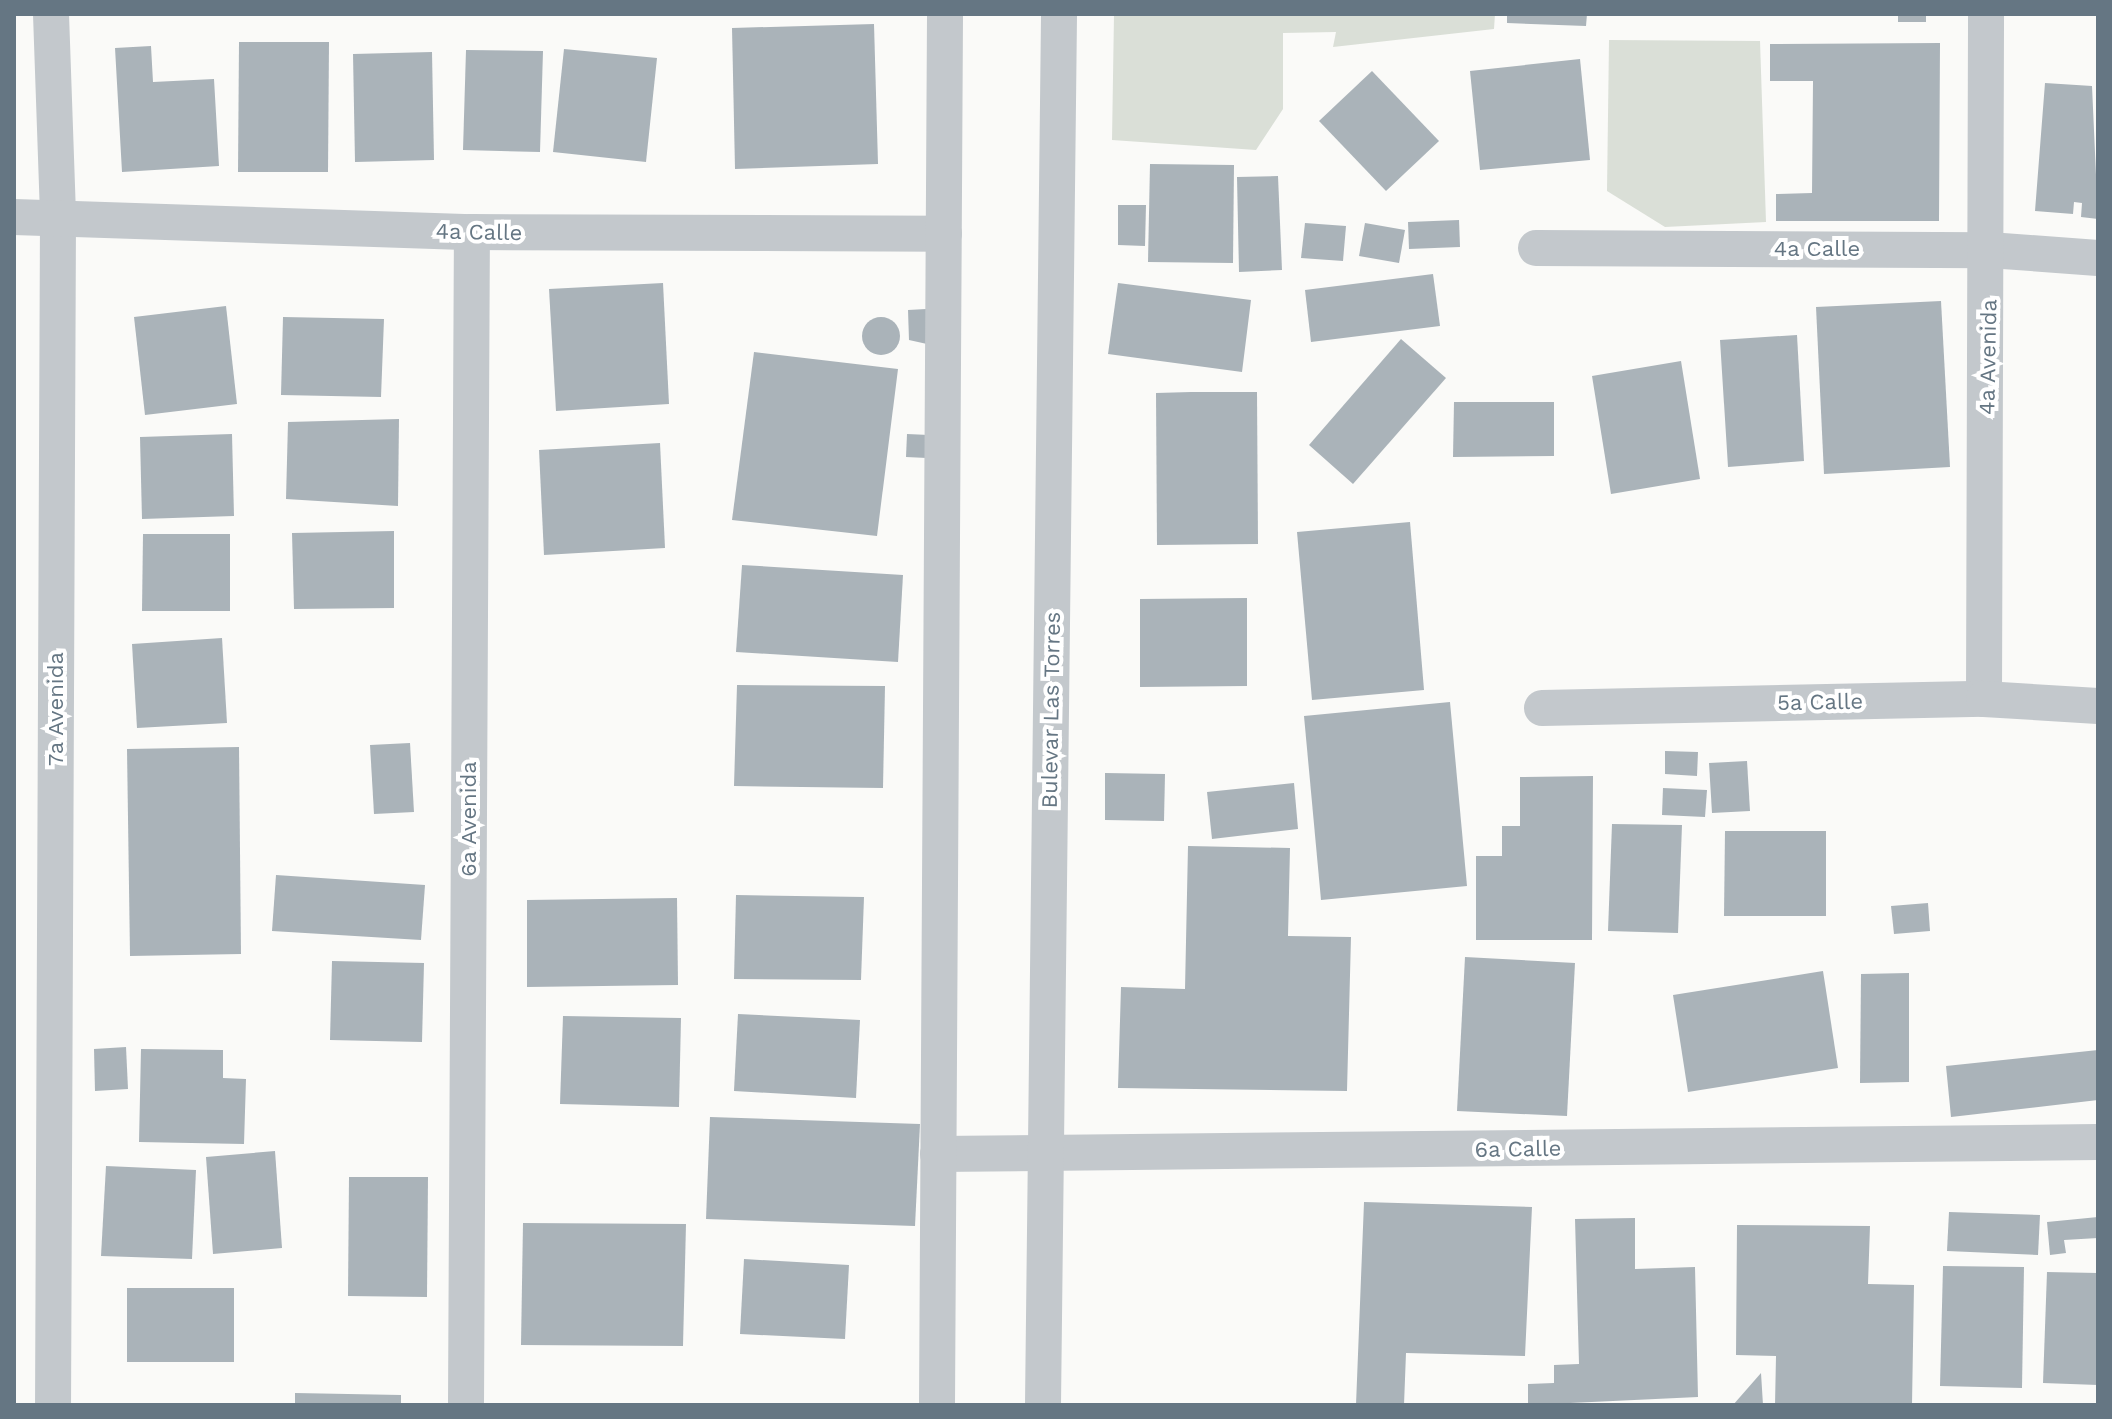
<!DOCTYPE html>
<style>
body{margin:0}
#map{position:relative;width:2112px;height:1419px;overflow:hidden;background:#fafaf8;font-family:"Work Sans",sans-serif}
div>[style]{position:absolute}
.green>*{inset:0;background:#dadfd7}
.building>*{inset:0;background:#aab3b9}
.round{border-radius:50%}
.street>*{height:36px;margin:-18px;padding:0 18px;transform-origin:18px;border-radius:18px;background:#c3c8cc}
span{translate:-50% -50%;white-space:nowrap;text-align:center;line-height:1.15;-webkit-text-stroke:8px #fff;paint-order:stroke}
.street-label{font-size:22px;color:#657683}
.frame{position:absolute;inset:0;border:16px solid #657683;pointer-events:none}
</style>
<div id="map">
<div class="green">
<i style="clip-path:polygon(1114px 14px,1495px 14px,1494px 29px,1333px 47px,1336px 32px,1283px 33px,1283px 109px,1256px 150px,1112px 140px)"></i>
<i style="clip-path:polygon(1609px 40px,1760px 41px,1766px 222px,1665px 227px,1607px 191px)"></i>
</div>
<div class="building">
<i style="clip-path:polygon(1507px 14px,1587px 14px,1586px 26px,1507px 23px)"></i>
<i style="clip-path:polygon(1898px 14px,1926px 14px,1926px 22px,1898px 22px)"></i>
<i style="clip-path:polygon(874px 24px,878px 164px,735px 169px,732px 28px)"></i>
<i style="clip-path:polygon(239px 42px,329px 42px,328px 172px,238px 172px)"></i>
<i style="clip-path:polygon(1940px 43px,1939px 221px,1776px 221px,1776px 194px,1812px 193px,1813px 81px,1770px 81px,1770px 44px)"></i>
<i style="clip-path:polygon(151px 46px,153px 82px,214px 79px,219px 166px,122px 172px,115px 48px)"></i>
<i style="clip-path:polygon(564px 49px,657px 58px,646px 162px,553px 152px)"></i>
<i style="clip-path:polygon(466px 50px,543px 51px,540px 152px,463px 150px)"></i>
<i style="clip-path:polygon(432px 52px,434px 160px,355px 162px,353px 54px)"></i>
<i style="clip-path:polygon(1580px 59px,1590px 160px,1480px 170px,1470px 71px)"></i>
<i style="clip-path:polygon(1372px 71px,1439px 141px,1386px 191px,1319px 121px)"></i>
<i style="clip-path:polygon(2045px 83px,2092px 86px,2098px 219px,2081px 217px,2082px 203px,2074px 202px,2073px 214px,2035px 211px)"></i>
<i style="clip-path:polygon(1150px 164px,1234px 165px,1233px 263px,1148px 262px)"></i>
<i style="clip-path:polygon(1278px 176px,1282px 270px,1239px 272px,1237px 177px)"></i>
<i style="clip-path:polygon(1118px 205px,1146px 205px,1145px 246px,1118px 245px)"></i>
<i style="clip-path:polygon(1459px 220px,1460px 247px,1409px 249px,1408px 222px)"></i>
<i style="clip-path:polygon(1305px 223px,1346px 226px,1343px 261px,1301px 258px)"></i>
<i style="clip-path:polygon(1365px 223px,1405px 230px,1399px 263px,1359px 256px)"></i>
<i style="clip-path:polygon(1433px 274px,1440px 326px,1311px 342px,1305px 290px)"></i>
<i style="clip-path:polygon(663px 283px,669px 404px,556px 411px,549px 289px)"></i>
<i style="clip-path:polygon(1118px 283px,1251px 300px,1242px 372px,1108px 354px)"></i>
<i style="clip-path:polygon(1941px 301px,1950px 467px,1824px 474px,1816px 307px)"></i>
<i style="clip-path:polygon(226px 306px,237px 404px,145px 415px,134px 317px)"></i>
<i style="clip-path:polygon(926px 309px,927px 344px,909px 340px,908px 310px)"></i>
<i class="round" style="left:862px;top:317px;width:38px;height:38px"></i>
<i style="clip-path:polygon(283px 317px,384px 319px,381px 397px,281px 395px)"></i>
<i style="clip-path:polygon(1797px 335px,1804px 461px,1728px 467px,1720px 340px)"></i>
<i style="clip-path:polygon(1401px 339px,1446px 378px,1353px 484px,1309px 445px)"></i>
<i style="clip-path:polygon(754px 352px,898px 369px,877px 536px,732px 520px)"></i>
<i style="clip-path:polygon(1681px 361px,1700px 479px,1611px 494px,1592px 376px)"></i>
<i style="clip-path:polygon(1191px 392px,1257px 392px,1258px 544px,1157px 545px,1156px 393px)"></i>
<i style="clip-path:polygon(1454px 402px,1554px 402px,1554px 456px,1453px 457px)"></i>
<i style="clip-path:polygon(399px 419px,398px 506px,286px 499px,288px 422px)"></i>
<i style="clip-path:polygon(232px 434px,234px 516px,142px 519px,140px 437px)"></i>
<i style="clip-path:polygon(907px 434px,929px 435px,927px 458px,906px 457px)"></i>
<i style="clip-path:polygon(660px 443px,665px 548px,544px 555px,539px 450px)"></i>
<i style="clip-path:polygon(1410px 522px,1424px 690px,1312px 700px,1297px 532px)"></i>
<i style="clip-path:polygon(394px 531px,394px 608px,294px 609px,292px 533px)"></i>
<i style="clip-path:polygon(143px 534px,230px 534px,230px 611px,142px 611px)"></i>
<i style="clip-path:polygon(742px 565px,903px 575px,898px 662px,736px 652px)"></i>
<i style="clip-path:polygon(1247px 598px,1247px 686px,1140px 687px,1140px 599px)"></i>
<i style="clip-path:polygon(222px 638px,227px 723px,137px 728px,132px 644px)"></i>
<i style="clip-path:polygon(737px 685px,885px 686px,883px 788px,734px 786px)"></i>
<i style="clip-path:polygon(1450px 702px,1467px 886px,1321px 900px,1304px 716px)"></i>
<i style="clip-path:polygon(410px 743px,414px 812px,374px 814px,370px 745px)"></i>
<i style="clip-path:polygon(239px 747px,241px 954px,130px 956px,127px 749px)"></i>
<i style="clip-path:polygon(1665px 751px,1698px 752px,1697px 776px,1665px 774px)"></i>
<i style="clip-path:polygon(1747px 761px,1750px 811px,1712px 813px,1709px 763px)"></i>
<i style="clip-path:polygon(1105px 773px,1165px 774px,1164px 821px,1105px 820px)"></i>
<i style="clip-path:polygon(1593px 776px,1592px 940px,1476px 940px,1476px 856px,1502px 856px,1502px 826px,1520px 826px,1520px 777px)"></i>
<i style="clip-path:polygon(1294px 783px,1298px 829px,1212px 839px,1207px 792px)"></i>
<i style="clip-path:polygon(1663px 788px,1707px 790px,1705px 817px,1662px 815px)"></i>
<i style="clip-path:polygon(1612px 824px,1682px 825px,1678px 933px,1608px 931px)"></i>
<i style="clip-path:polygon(1725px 831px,1826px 831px,1826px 916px,1724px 916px)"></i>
<i style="clip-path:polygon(1188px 846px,1290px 848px,1288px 936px,1351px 937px,1347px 1091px,1118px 1088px,1121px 987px,1185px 989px)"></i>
<i style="clip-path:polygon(276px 875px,425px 885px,421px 940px,272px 931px)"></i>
<i style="clip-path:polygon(736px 895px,864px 897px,861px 980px,734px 979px)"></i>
<i style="clip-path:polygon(677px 898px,678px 985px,527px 987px,527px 900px)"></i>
<i style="clip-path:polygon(1928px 903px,1930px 931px,1894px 934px,1891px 906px)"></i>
<i style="clip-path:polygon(1465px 957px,1575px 963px,1567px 1116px,1457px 1111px)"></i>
<i style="clip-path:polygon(332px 961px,424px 963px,422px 1042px,330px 1040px)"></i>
<i style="clip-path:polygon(1823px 971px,1838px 1068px,1688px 1092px,1673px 995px)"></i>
<i style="clip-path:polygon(1909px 973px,1909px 1082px,1860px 1083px,1861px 974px)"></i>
<i style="clip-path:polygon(738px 1014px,860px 1020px,856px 1098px,734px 1091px)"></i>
<i style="clip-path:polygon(563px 1016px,681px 1018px,679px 1107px,560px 1104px)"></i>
<i style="clip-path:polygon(126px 1047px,128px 1089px,95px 1091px,94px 1049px)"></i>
<i style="clip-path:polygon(141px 1049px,223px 1050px,223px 1078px,246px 1079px,244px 1144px,139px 1142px)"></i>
<i style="clip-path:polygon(2098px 1050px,2098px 1100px,1951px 1117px,1946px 1066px)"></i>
<i style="clip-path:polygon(710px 1117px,920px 1124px,915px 1226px,706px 1219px)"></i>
<i style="clip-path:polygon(275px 1151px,282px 1248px,213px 1254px,206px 1157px)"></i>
<i style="clip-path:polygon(106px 1166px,196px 1170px,192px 1259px,101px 1256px)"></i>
<i style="clip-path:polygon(349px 1177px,428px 1177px,427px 1297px,348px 1296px)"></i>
<i style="clip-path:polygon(1364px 1202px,1532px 1207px,1525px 1356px,1406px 1353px,1404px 1405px,1356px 1405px)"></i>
<i style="clip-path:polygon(1949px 1212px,2040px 1215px,2038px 1255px,1947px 1251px)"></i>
<i style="clip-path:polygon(2098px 1217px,2098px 1238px,2064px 1240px,2066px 1253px,2050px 1255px,2047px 1222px)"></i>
<i style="clip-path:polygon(1635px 1218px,1635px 1269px,1695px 1267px,1698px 1397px,1528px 1405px,1528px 1384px,1554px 1383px,1554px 1365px,1579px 1364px,1575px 1219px)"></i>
<i style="clip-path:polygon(523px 1223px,686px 1224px,683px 1346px,521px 1345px)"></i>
<i style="clip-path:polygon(1737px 1225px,1870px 1226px,1868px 1284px,1914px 1285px,1912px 1405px,1775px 1405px,1776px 1356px,1736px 1355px)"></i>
<i style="clip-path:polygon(744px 1259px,849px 1265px,845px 1339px,740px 1334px)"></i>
<i style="clip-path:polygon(1943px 1266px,2024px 1267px,2022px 1388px,1940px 1386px)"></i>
<i style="clip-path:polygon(2047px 1272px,2098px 1273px,2098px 1385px,2043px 1383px)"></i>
<i style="clip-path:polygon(127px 1288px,234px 1288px,234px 1362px,127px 1362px)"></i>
<i style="clip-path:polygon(1761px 1373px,1763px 1405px,1733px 1405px)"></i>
<i style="clip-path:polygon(295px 1393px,401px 1395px,401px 1405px,295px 1405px)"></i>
</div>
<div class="street">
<i style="left:51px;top:14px;width:204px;rotate:88deg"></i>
<i style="left:58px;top:218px;width:1187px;rotate:90.24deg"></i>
<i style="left:14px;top:217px;width:458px;rotate:1.9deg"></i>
<i style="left:472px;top:232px;width:472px;rotate:0.2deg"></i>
<i style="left:1536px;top:248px;width:453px;rotate:0.3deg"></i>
<i style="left:1989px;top:250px;width:109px;rotate:4.2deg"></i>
<i style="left:1984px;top:699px;width:685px;rotate:-89.83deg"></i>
<i style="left:1542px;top:708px;width:442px;rotate:-1.2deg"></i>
<i style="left:1984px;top:699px;width:114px;rotate:3.5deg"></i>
<i style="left:938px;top:1154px;width:1160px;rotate:-0.59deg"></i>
<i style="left:466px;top:1405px;width:1173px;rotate:-89.71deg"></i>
<i style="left:937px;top:1405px;width:1391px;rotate:-89.67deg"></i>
<i style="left:1043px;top:1405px;width:1391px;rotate:-89.34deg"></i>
</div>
<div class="street-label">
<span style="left:479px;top:232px;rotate:1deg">4a Calle</span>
<span style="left:1817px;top:249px">4a Calle</span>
<span style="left:1988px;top:357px;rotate:-89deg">4a Avenida</span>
<span style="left:1820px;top:702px;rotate:-1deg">5a Calle</span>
<span style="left:56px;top:709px;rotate:-90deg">7a Avenida</span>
<span style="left:1051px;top:710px;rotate:-89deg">Bulevar Las Torres</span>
<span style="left:469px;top:819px;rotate:-90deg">6a Avenida</span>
<span style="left:1518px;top:1149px;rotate:-1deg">6a Calle</span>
</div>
<div class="frame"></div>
</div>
